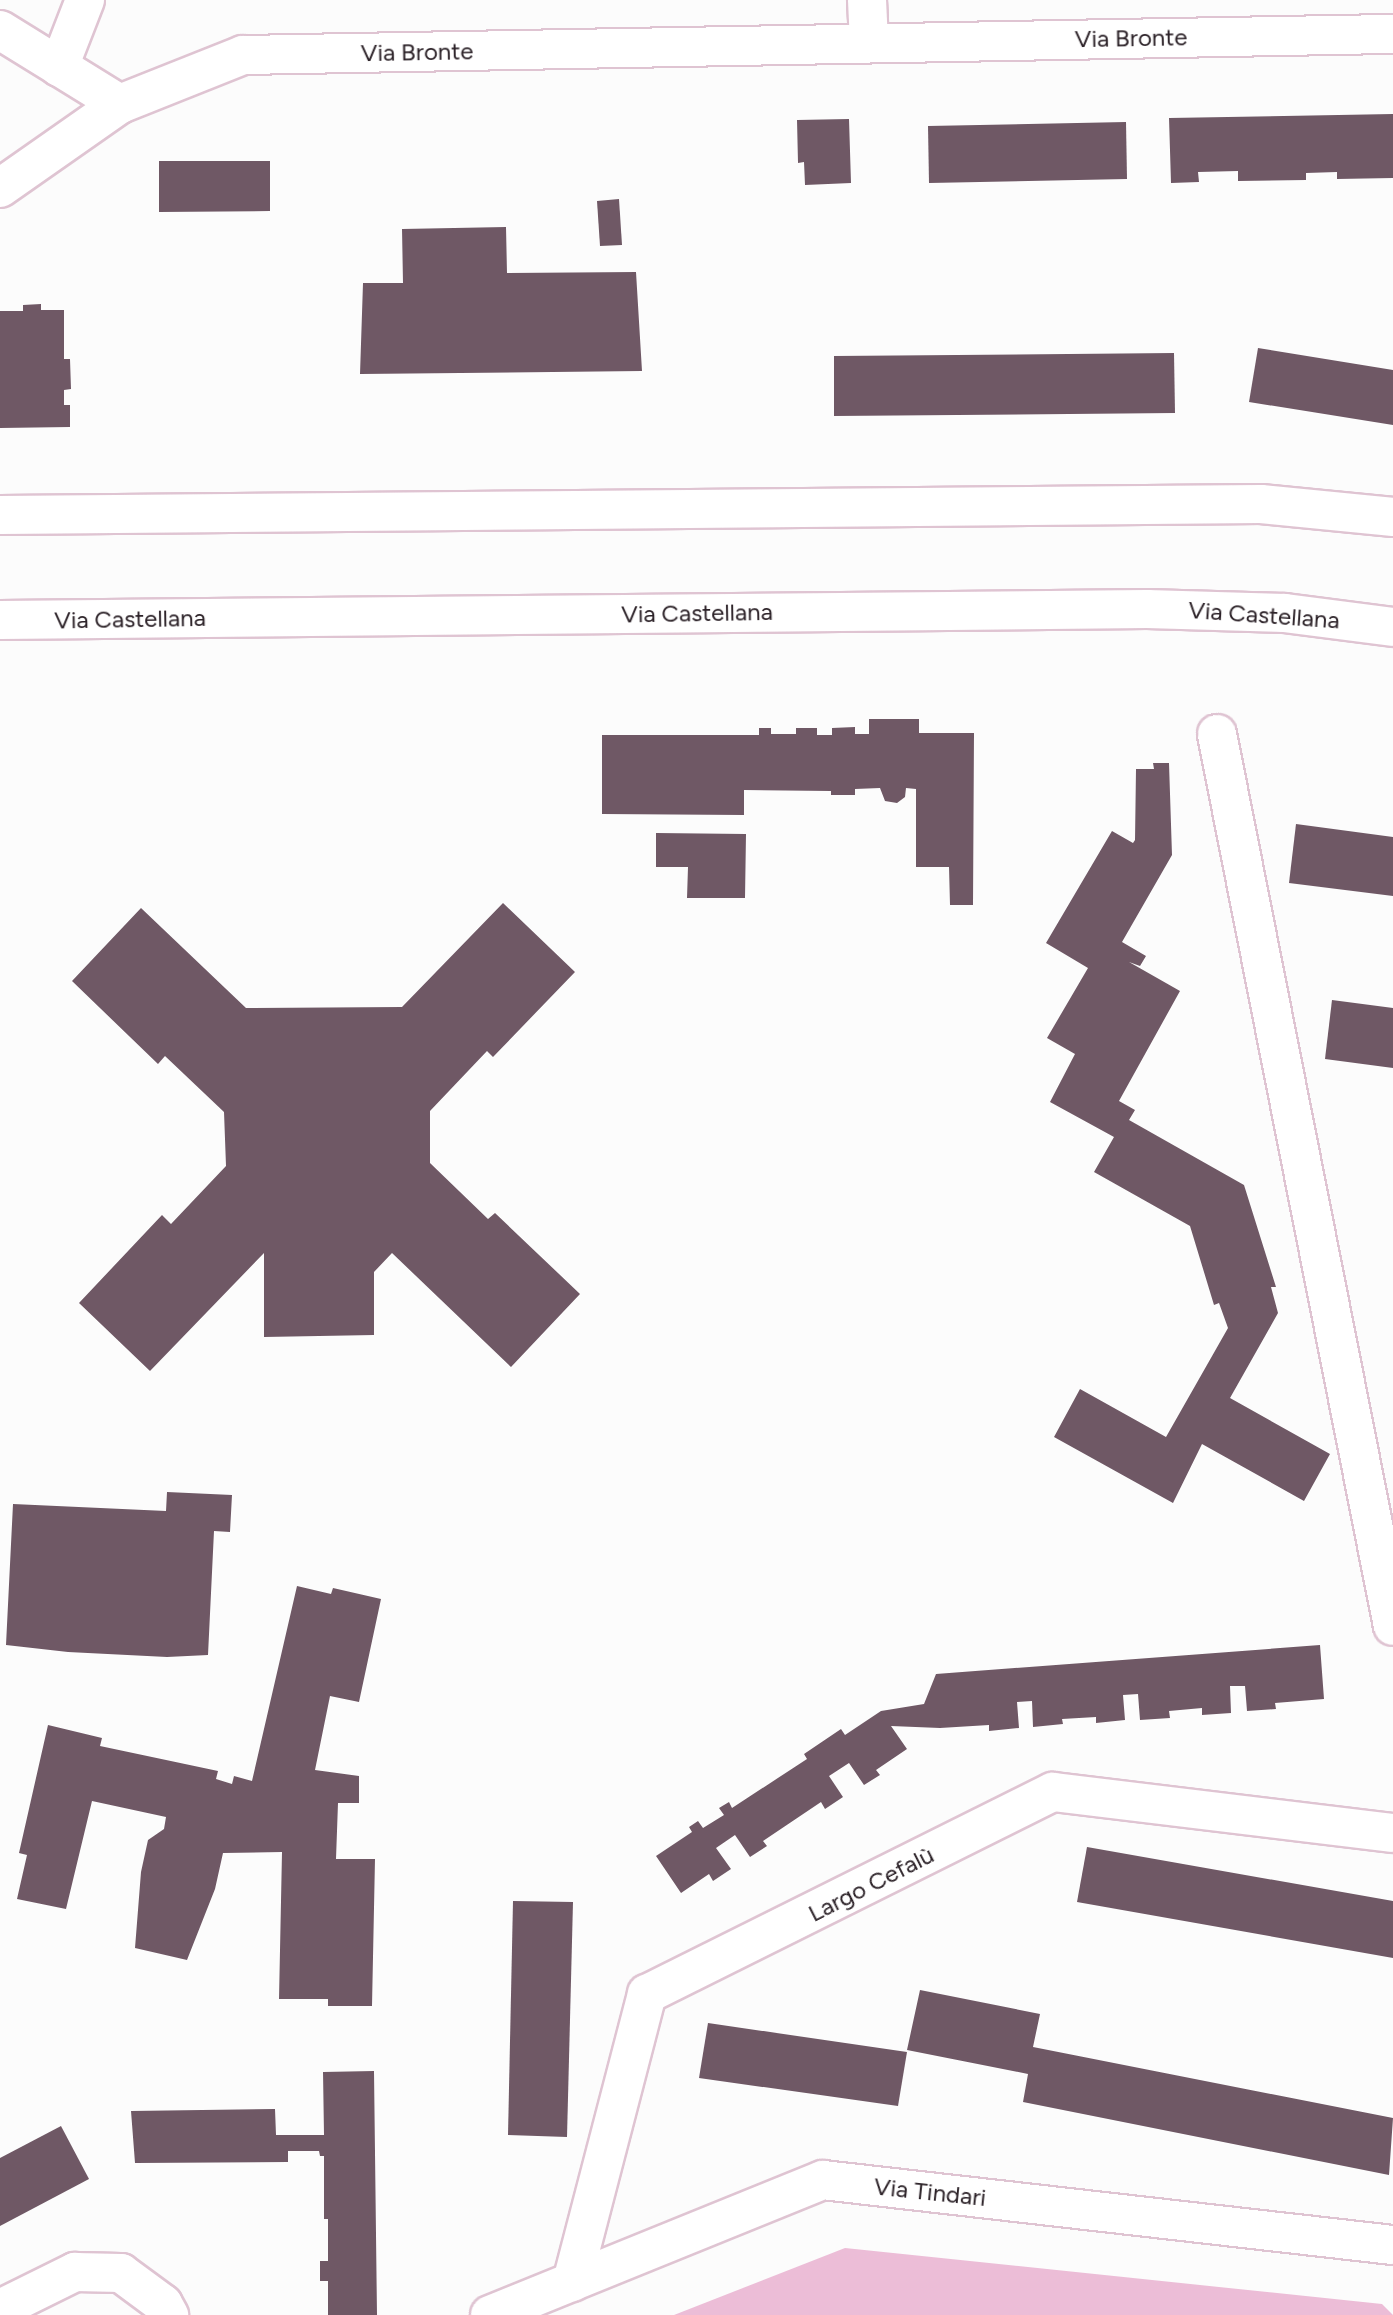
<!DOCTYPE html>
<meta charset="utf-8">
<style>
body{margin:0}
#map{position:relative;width:1393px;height:2315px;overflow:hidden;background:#fcfcfc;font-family:Figtree,sans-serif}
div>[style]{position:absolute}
.green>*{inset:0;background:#ecbdd7}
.building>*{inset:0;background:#6f5865}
.roads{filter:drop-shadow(2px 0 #dfc4d2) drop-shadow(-2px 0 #dfc4d2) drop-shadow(0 2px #dfc4d2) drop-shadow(0 -2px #dfc4d2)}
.minor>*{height:38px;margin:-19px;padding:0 19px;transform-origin:19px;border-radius:19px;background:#fff}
.major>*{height:38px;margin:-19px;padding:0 19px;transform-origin:19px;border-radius:19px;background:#fff}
span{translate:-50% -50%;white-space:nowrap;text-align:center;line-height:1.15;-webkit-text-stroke:7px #fff;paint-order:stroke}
.street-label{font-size:24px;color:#2b2127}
</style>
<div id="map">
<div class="green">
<i style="clip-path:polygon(845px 2248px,1382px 2304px,1393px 2315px,674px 2315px)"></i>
</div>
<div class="building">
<i style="clip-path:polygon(1393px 114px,1393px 178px,1337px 179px,1337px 172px,1306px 173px,1306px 180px,1238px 181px,1238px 171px,1198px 172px,1199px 182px,1171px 183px,1169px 118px)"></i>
<i style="clip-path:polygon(849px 119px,851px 183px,805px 185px,804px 162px,798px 163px,797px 120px)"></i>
<i style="clip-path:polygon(1126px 122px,1127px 179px,929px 183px,928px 126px)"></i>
<i style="clip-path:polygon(159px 161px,270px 161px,270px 211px,159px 212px)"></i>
<i style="clip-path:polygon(619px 199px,622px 245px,600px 246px,597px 201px)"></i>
<i style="clip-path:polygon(506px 227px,507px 273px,636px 272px,642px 371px,360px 374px,363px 283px,403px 283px,402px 229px)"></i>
<i style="clip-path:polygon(41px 304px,41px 310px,64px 310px,64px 359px,70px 359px,71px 389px,64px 390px,64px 405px,70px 405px,70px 427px,0 428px,0 311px,23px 311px,23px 305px)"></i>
<i style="clip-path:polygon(1258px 348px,1393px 370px,1393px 425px,1249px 402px)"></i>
<i style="clip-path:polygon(1174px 353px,1175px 413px,834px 416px,834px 356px)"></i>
<i style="clip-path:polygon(869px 719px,919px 719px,919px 733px,974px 733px,973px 905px,950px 905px,949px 867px,916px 867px,916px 789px,906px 788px,905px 797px,897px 803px,885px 801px,880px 788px,855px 789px,855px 795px,831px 795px,831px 791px,744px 790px,744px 815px,602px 814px,602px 735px,759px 735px,759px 728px,771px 728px,771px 734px,796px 734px,796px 728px,817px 728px,817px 735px,832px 735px,832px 728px,855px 727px,855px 734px,869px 734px)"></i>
<i style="clip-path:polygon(1153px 763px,1169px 763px,1172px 855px,1122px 942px,1146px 956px,1140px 966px,1129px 962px,1180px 991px,1119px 1101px,1135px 1110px,1129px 1120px,1244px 1185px,1276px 1287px,1271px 1287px,1278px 1313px,1230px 1398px,1330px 1454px,1304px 1501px,1202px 1444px,1173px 1503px,1054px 1437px,1080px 1389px,1166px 1437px,1228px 1328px,1219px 1303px,1214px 1305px,1190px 1226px,1094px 1172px,1114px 1137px,1050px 1102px,1075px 1054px,1047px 1038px,1088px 968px,1046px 943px,1112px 831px,1133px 843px,1135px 840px,1136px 769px,1154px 769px)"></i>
<i style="clip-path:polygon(1296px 824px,1393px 837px,1393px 896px,1289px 883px)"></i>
<i style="clip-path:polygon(656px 833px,746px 834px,745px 898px,687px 898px,688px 867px,656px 867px)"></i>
<i style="clip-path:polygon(503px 903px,575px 972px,493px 1057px,487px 1051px,430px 1111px,430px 1163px,488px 1219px,495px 1213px,580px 1294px,511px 1367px,392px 1253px,374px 1272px,374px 1335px,264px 1337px,264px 1253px,150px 1371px,79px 1303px,162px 1215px,171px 1224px,226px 1166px,224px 1112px,165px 1056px,158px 1064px,72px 981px,141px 908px,246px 1008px,402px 1007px)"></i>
<i style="clip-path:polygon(1332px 1000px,1393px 1008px,1393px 1068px,1325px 1059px)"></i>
<i style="clip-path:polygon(167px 1492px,232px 1495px,230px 1532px,214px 1531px,208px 1655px,167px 1657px,68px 1652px,6px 1645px,13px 1504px,166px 1511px)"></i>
<i style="clip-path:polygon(297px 1586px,331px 1594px,333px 1588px,381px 1599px,359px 1702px,330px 1696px,315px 1770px,359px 1776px,359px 1803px,338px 1803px,336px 1859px,375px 1859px,372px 2006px,328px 2006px,328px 1999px,279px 1999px,282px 1852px,223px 1853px,215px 1889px,187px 1960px,135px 1948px,141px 1872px,148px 1840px,164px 1829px,166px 1817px,92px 1801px,66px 1909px,17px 1899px,27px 1855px,19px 1853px,48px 1725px,102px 1738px,100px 1746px,218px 1771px,216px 1779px,232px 1784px,234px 1776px,252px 1781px)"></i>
<i style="clip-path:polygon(1320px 1645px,1324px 1699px,1275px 1703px,1276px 1709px,1247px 1711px,1245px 1686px,1230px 1686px,1231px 1713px,1202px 1715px,1202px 1708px,1169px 1711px,1170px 1718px,1140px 1720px,1138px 1694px,1123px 1695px,1125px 1720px,1096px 1723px,1096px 1717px,1062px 1719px,1063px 1724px,1033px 1727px,1032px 1701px,1017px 1702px,1019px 1728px,989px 1731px,989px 1725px,940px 1728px,891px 1726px,907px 1749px,876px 1770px,880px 1775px,864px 1785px,849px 1763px,829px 1776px,843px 1797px,825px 1809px,821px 1802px,763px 1841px,767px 1846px,750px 1857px,735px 1835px,716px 1848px,731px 1869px,713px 1881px,709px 1874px,681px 1893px,656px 1856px,692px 1832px,689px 1827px,698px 1821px,703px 1828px,724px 1815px,719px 1808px,729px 1802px,732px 1808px,807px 1759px,804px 1754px,841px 1729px,845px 1735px,881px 1711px,924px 1704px,936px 1674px)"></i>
<i style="clip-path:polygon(1087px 1847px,1393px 1901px,1393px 1958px,1077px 1902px)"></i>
<i style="clip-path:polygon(513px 1901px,573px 1902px,567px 2137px,508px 2135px)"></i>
<i style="clip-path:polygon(920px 1990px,1040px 2014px,1033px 2047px,1393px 2118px,1389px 2175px,1023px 2102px,1028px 2074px,907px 2050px)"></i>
<i style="clip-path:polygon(708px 2023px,907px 2052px,898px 2106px,699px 2078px)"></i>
<i style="clip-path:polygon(374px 2071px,377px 2315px,328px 2315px,328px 2281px,320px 2281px,320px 2261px,328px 2261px,328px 2219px,324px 2219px,324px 2156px,320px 2156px,319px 2151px,288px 2151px,288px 2162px,135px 2163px,131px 2111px,275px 2109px,276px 2135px,324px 2135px,323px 2072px)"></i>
<i style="clip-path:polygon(61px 2126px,89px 2179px,0 2226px,0 2158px)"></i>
</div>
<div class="roads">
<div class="minor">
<i style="left:867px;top:0;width:43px;rotate:87.3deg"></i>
<i style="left:0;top:30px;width:141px;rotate:31.7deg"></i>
<i style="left:59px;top:67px;width:72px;rotate:-68.8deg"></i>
<i style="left:0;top:188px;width:146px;rotate:-35deg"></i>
<i style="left:120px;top:104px;width:132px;rotate:-21.7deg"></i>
<i style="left:243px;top:55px;width:1150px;rotate:-1.05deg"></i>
<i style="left:1217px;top:734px;width:909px;rotate:78.84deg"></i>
<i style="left:572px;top:2282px;width:298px;rotate:-75.4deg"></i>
<i style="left:647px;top:1994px;width:453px;rotate:-26.5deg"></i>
<i style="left:1053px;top:1792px;width:342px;rotate:6.9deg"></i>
<i style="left:0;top:2309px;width:84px;rotate:-26.3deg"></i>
<i style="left:75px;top:2272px;width:46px;rotate:1.2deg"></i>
<i style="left:121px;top:2273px;width:52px;rotate:36.4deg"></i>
<i style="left:163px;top:2304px;width:13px;rotate:61deg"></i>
<i style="left:490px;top:2315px;width:359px;rotate:-22.1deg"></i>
<i style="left:823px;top:2180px;width:574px;rotate:6.51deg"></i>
</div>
<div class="major">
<i style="left:0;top:515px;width:1261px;rotate:-0.5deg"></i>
<i style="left:1261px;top:504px;width:133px;rotate:5.6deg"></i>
<i style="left:0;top:620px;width:1147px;rotate:-0.55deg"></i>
<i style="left:1147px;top:609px;width:138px;rotate:1.7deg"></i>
<i style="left:1285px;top:613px;width:109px;rotate:7.4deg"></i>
</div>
</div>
<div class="street-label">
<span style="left:1131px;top:38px;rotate:-1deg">Via Bronte</span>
<span style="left:417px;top:52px;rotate:-1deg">Via Bronte</span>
<span style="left:697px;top:613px;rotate:-1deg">Via Castellana</span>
<span style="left:1264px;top:615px;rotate:4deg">Via Castellana</span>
<span style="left:130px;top:619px;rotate:-1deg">Via Castellana</span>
<span style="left:871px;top:1884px;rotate:-27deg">Largo Cefalù</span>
<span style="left:930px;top:2192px;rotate:6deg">Via Tindari</span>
</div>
</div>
